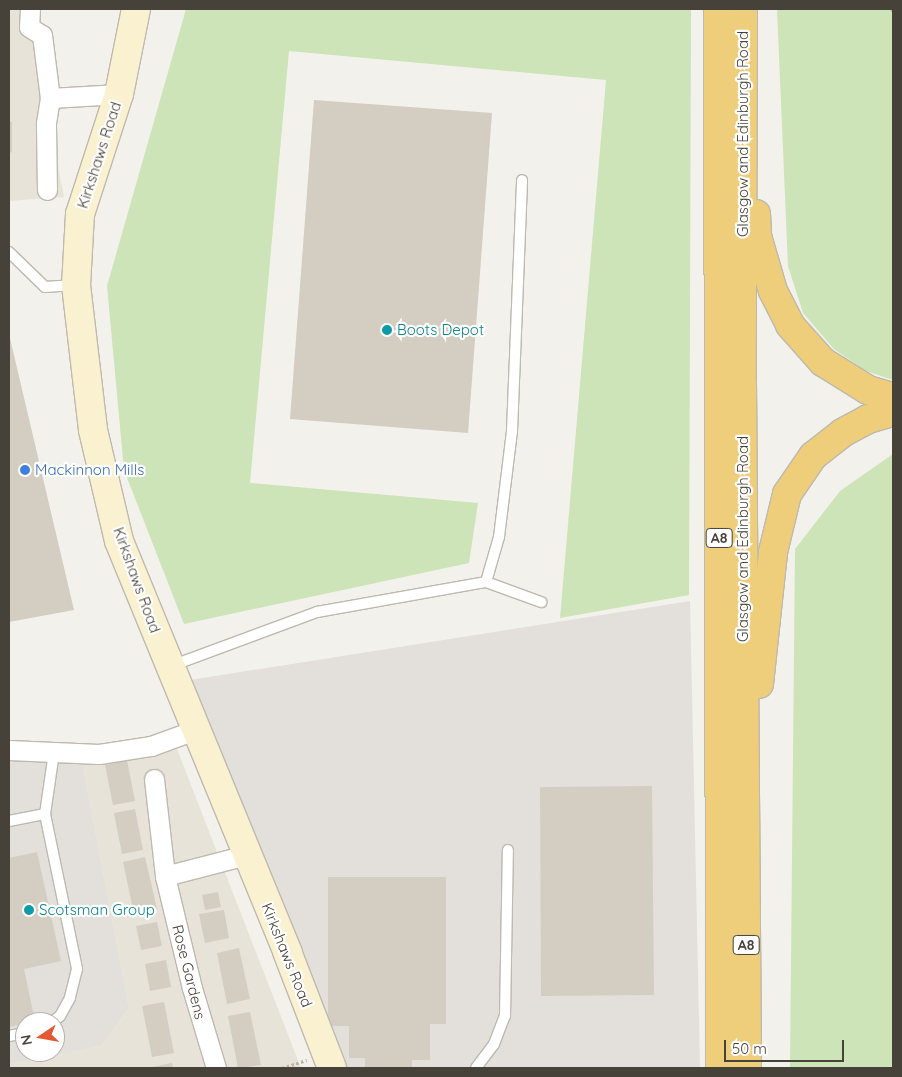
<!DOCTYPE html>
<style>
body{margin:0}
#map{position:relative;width:902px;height:1077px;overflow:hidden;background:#f3f1eb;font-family:Quicksand,sans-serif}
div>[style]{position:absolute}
.residential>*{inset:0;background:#e7e3d9}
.industrial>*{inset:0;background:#e3e0dc}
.green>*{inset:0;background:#cde3b8}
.building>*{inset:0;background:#d4cdc1}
.path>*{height:3px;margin-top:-1.5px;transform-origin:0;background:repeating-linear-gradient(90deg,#beb5a1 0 2.5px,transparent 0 5px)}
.roads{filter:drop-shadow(1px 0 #beb9ae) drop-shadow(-1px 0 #beb9ae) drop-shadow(0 1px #beb9ae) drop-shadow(0 -1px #beb9ae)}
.lane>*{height:10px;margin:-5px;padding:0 5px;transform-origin:5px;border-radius:5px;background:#fff}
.street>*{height:19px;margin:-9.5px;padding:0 9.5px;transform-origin:9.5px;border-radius:9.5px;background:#fff}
.secondary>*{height:28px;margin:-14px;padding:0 14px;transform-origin:14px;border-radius:14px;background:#f9f1cf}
.highway>*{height:28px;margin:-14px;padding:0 14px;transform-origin:14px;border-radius:14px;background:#eece7b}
.dots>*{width:14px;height:14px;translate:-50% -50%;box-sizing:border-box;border:2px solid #fff;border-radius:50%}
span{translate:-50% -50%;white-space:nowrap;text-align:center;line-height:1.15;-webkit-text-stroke:4.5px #fff;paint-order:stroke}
.shield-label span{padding:1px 4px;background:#fff;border:1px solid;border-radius:4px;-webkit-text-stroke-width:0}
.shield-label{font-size:14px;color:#474239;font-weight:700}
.street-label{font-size:15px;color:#474239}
.culture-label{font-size:15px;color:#0d838f}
.left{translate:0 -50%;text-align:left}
.shop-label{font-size:15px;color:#366cbe}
.frame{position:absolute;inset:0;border:10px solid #474239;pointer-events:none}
.north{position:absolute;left:15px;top:1012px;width:50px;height:50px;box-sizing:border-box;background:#fff;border:1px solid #b5b3b0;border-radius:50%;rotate:258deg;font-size:14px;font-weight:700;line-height:20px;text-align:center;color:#474239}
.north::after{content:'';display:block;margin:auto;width:18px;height:22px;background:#e15833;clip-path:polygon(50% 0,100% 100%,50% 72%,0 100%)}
.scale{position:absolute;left:724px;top:1040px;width:120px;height:22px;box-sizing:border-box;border:2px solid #474239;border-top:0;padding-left:6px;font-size:15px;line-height:18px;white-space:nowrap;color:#474239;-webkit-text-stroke:4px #fff;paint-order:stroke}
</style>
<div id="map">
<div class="residential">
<i style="clip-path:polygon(9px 9px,27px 9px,64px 197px,9px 201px)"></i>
<i style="clip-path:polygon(177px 749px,301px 1068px,9px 1068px,9px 1064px,101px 1046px,129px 1008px,82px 762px)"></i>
</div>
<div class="industrial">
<i style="clip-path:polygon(690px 601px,700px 1068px,343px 1068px,190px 680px)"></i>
<i style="clip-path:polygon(evenodd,9px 759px,82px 762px,129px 1008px,101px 1046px,9px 1064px,9px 759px,25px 1022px,55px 1022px,55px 1052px,25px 1052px,25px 1022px)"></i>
</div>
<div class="green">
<i style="clip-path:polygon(186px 9px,691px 9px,689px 595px,560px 618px,606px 80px,289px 51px,250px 483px,478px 503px,469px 563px,184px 624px,124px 470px,107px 286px)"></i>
<i style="clip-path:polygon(777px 9px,893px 9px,893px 380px,866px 371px,834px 349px,803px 313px,788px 266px)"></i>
<i style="clip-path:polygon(893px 454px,893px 1068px,790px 1068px,795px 549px,840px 491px)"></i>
</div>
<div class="building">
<i style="clip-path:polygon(314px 100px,492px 113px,468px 433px,290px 419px)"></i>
<i style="clip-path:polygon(9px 122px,12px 122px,12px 152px,9px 153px)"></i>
<i style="clip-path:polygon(9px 334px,74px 610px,9px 622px)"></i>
<i style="clip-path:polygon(127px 760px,135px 801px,113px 805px,105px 765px)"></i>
<i style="clip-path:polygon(652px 786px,654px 995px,541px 996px,540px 787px)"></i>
<i style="clip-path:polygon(135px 809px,143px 850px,122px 854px,114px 813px)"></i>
<i style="clip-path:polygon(37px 852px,61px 961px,24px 969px,35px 1021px,9px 1027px,9px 858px)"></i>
<i style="clip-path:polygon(145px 857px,157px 909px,134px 914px,123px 862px)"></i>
<i style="clip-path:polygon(328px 877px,446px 877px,446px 1024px,430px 1024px,430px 1060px,412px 1060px,412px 1068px,365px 1068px,365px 1058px,349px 1058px,349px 1026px,328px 1026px)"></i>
<i style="clip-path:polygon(218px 892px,221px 907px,205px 910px,202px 895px)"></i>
<i style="clip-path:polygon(224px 910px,229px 938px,205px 943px,199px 914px)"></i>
<i style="clip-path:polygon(157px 922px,162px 946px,141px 950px,136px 926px)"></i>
<i style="clip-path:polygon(239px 948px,250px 999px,227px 1004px,217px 953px)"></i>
<i style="clip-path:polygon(166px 960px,171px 987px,150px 991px,145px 964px)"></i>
<i style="clip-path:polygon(164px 1002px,174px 1053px,152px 1057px,142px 1006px)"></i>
<i style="clip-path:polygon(250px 1012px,261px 1065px,238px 1068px,228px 1016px)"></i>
<i style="clip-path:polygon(172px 1063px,173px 1068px,152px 1068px,152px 1067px)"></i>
</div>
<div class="path">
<i style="left:892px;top:9px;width:3px;rotate:72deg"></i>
<i style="left:282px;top:1068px;width:26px;rotate:-18deg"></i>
</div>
<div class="roads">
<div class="lane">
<i style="left:9px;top:252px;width:50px;rotate:44.2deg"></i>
<i style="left:45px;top:287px;width:29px;rotate:-4deg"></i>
<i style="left:486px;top:582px;width:59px;rotate:20deg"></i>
<i style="left:171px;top:666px;width:156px;rotate:-20.3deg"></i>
<i style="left:317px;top:612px;width:172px;rotate:-10.1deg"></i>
<i style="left:486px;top:582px;width:47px;rotate:-73.9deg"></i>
<i style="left:499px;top:537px;width:107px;rotate:-83deg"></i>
<i style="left:512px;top:431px;width:251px;rotate:-87.7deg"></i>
<i style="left:45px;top:814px;width:158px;rotate:78.3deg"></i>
<i style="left:77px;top:969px;width:30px;rotate:104deg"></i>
<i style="left:70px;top:998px;width:21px;rotate:119deg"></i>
<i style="left:60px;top:1016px;width:10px;rotate:143deg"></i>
<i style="left:9px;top:821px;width:37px;rotate:-11deg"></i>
<i style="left:45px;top:814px;width:63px;rotate:-81.7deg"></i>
<i style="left:9px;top:1036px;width:16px;rotate:-11deg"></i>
<i style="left:476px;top:1068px;width:30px;rotate:-53deg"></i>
<i style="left:494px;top:1044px;width:30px;rotate:-69deg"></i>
<i style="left:505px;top:1016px;width:166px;rotate:-89deg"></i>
</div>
<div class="street">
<i style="left:30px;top:9px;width:18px;rotate:93deg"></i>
<i style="left:29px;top:27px;width:15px;rotate:32deg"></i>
<i style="left:42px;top:35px;width:64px;rotate:82.8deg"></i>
<i style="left:47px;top:190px;width:67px;rotate:-90.9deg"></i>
<i style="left:46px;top:123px;width:25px;rotate:-81deg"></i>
<i style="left:50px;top:98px;width:69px;rotate:-3.3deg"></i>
<i style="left:9px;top:750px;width:90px;rotate:2.5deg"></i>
<i style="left:99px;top:754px;width:53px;rotate:-8.7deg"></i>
<i style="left:151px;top:746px;width:47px;rotate:-20deg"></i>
<i style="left:154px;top:779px;width:98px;rotate:83.5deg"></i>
<i style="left:216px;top:1068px;width:84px;rotate:-106.7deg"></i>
<i style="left:192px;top:988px;width:115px;rotate:-103.6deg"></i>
<i style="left:165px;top:876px;width:84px;rotate:-14.5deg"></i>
</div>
<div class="secondary">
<i style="left:136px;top:9px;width:87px;rotate:101.3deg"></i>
<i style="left:119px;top:94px;width:126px;rotate:108deg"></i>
<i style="left:80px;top:214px;width:71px;rotate:93.2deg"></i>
<i style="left:76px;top:285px;width:146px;rotate:83.3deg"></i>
<i style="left:93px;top:430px;width:114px;rotate:76.8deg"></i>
<i style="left:119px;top:541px;width:446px;rotate:67.7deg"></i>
<i style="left:288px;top:954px;width:122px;rotate:68.9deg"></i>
</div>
<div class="highway">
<i style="left:718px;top:9px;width:1059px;rotate:89.89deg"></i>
<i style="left:743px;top:9px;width:374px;rotate:90.2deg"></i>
<i style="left:742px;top:383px;width:685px;rotate:89.58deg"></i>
<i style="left:756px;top:214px;width:22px;rotate:87deg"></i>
<i style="left:757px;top:236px;width:57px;rotate:73.8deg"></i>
<i style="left:773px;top:291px;width:38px;rotate:63deg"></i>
<i style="left:790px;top:325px;width:50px;rotate:48.3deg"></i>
<i style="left:823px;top:362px;width:53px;rotate:31.9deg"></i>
<i style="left:868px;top:390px;width:26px;rotate:16deg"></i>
<i style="left:759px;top:684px;width:133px;rotate:-83.9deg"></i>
<i style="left:773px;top:552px;width:60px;rotate:-76.4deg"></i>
<i style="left:787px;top:494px;width:46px;rotate:-55.6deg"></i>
<i style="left:813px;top:456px;width:37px;rotate:-38deg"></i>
<i style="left:842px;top:433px;width:30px;rotate:-28deg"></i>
<i style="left:868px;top:419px;width:26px;rotate:-16deg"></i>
</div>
</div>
<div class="dots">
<i style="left:387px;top:330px;background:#0f9aa8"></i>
<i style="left:25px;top:470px;background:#3f7fe0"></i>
<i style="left:29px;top:910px;background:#0f9aa8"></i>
</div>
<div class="shield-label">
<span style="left:719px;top:538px">A8</span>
<span style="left:746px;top:945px">A8</span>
</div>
<div class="street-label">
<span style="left:743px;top:134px;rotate:-90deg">Glasgow and Edinburgh Road</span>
<span style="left:99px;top:155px;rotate:-72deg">Kirkshaws Road</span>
<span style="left:743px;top:539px;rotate:-90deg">Glasgow and Edinburgh Road</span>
<span style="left:137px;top:580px;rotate:70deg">Kirkshaws Road</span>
<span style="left:287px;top:955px;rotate:68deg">Kirkshaws Road</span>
<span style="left:189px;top:972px;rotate:76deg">Rose Gardens</span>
</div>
<div class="culture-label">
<span class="left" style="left:397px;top:330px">Boots Depot</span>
<span class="left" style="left:39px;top:910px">Scotsman Group</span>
</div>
<div class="shop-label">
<span class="left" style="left:35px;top:470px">Mackinnon Mills</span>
</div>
<div class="frame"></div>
<div class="north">N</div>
<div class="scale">50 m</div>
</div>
